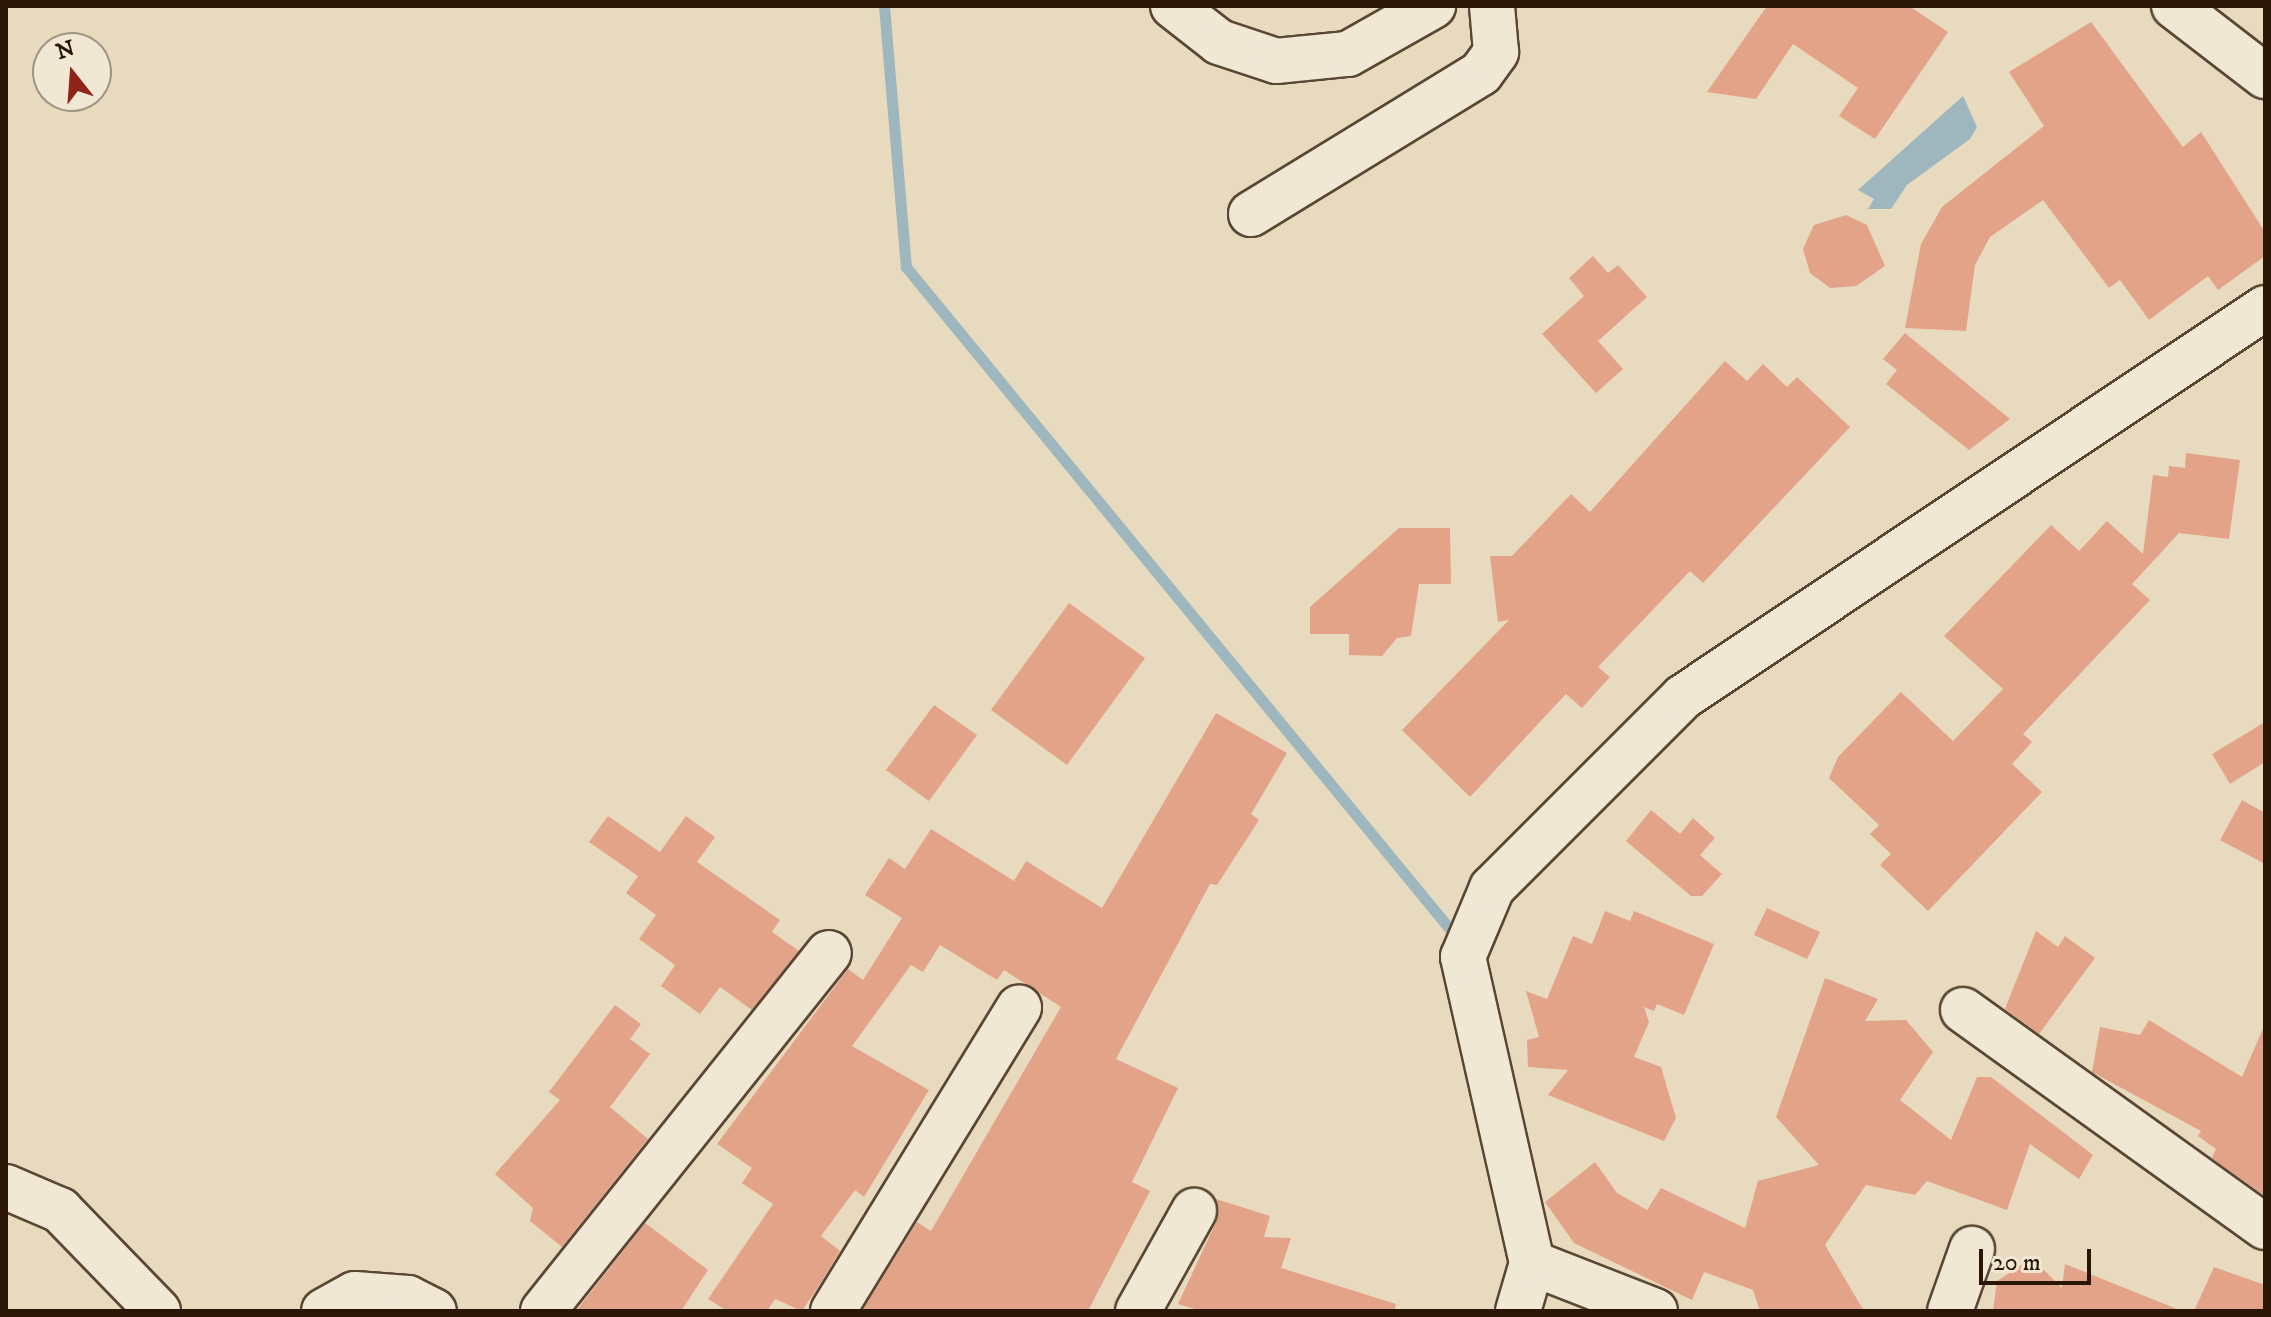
<!DOCTYPE html>
<style>
body{margin:0}
#map{position:relative;width:2271px;height:1317px;overflow:hidden;background:#e8dabf;font-family:"IM FELL DW Pica",serif}
div>[style]{position:absolute}
.water>*{inset:0;background:#9eb7be}
.stream>*{height:11px;margin:-5.5px;padding:0 5.5px;transform-origin:5.5px;border-radius:5.5px;background:#9eb7be}
.building>*{inset:0;background:#e3a389}
.roads{filter:drop-shadow(2px 0 #594733) drop-shadow(-2px 0 #594733) drop-shadow(0 2px #594733) drop-shadow(0 -2px #594733)}
.minor>*{height:44px;margin:-22px;padding:0 22px;transform-origin:22px;border-radius:22px;background:#f0e7d5}
span{translate:-50% -50%;white-space:nowrap;text-align:center;line-height:1.15;-webkit-text-stroke:8px #f0e7d5;paint-order:stroke}
.frame{position:absolute;inset:0;border:8px solid #291604;pointer-events:none}
.north{position:absolute;left:32px;top:32px;width:80px;height:80px;box-sizing:border-box;background:#f0e7d5;border:2px solid #a09381;border-radius:50%;rotate:343deg;font-size:22px;font-weight:700;line-height:32px;text-align:center;color:#291604}
.north::after{content:'';display:block;margin:auto;width:28px;height:36px;background:#8f2418;clip-path:polygon(50% 0,100% 100%,50% 72%,0 100%)}
.scale{position:absolute;left:1979px;top:1249px;width:112px;height:36px;box-sizing:border-box;border:4px solid #291604;border-top:0;padding-left:10px;font-size:24px;line-height:28px;white-space:nowrap;color:#291604;-webkit-text-stroke:6px #f0e7d5;paint-order:stroke}
</style>
<div id="map">
<div class="water">
<i style="clip-path:polygon(1963px 96px,1977px 127px,1970px 139px,1907px 185px,1891px 209px,1868px 209px,1874px 199px,1858px 190px)"></i>
</div>
<div class="stream">
<i style="left:884px;top:6px;width:262px;rotate:85.2deg"></i>
<i style="left:906px;top:267px;width:870px;rotate:50.6deg"></i>
</div>
<div class="building">
<i style="clip-path:polygon(1767px 6px,1909px 6px,1948px 32px,1875px 139px,1839px 116px,1858px 88px,1793px 44px,1756px 99px,1707px 92px)"></i>
<i style="clip-path:polygon(2091px 22px,2183px 147px,2201px 132px,2265px 232px,2265px 256px,2218px 290px,2208px 276px,2149px 320px,2120px 280px,2109px 288px,2043px 200px,1990px 237px,1975px 265px,1966px 331px,1905px 328px,1921px 244px,1942px 207px,2044px 126px,2009px 72px)"></i>
<i style="clip-path:polygon(1846px 215px,1867px 225px,1885px 266px,1856px 286px,1830px 288px,1810px 273px,1803px 249px,1814px 225px)"></i>
<i style="clip-path:polygon(1593px 256px,1608px 273px,1618px 265px,1647px 297px,1598px 341px,1623px 369px,1596px 393px,1542px 334px,1584px 296px,1569px 278px)"></i>
<i style="clip-path:polygon(1905px 333px,2010px 419px,1969px 450px,1886px 384px,1897px 370px,1883px 359px)"></i>
<i style="clip-path:polygon(1725px 361px,1747px 381px,1763px 364px,1787px 387px,1797px 377px,1850px 427px,1703px 583px,1690px 571px,1598px 667px,1610px 677px,1582px 708px,1566px 694px,1470px 797px,1402px 730px,1509px 620px,1498px 622px,1490px 556px,1512px 556px,1571px 494px,1590px 512px)"></i>
<i style="clip-path:polygon(2186px 453px,2240px 460px,2229px 539px,2179px 533px,2132px 584px,2150px 600px,2023px 734px,2032px 742px,2012px 764px,2042px 792px,1928px 911px,1880px 865px,1891px 854px,1870px 834px,1879px 825px,1829px 778px,1838px 757px,1901px 692px,1953px 741px,2003px 689px,1944px 636px,2051px 525px,2079px 551px,2107px 521px,2143px 554px,2153px 475px,2168px 477px,2169px 466px,2185px 468px)"></i>
<i style="clip-path:polygon(1399px 528px,1450px 528px,1451px 584px,1419px 584px,1411px 636px,1397px 638px,1382px 656px,1349px 655px,1349px 634px,1310px 634px,1310px 607px)"></i>
<i style="clip-path:polygon(1069px 603px,1145px 658px,1067px 765px,991px 710px)"></i>
<i style="clip-path:polygon(934px 705px,977px 735px,929px 801px,886px 770px)"></i>
<i style="clip-path:polygon(1216px 713px,1287px 753px,1251px 814px,1259px 820px,1217px 885px,1210px 884px,1116px 1059px,1178px 1088px,1132px 1182px,1150px 1191px,1088px 1311px,862px 1311px,917px 1222px,931px 1231px,1061px 1007px,1004px 970px,997px 980px,940px 945px,923px 972px,911px 965px,852px 1046px,929px 1090px,864px 1197px,855px 1190px,821px 1236px,840px 1251px,820px 1284px,802px 1311px,775px 1299px,767px 1311px,727px 1311px,708px 1299px,773px 1204px,742px 1183px,752px 1168px,717px 1144px,848px 969px,863px 980px,902px 918px,865px 895px,889px 858px,905px 869px,931px 829px,1014px 881px,1026px 861px,1102px 908px)"></i>
<i style="clip-path:polygon(2265px 722px,2265px 762px,2230px 784px,2212px 754px)"></i>
<i style="clip-path:polygon(2242px 800px,2265px 813px,2265px 864px,2220px 840px)"></i>
<i style="clip-path:polygon(1651px 810px,1680px 834px,1693px 818px,1715px 838px,1700px 855px,1722px 874px,1702px 896px,1691px 896px,1626px 841px)"></i>
<i style="clip-path:polygon(608px 816px,660px 852px,686px 816px,715px 837px,697px 862px,780px 920px,772px 932px,799px 951px,752px 1010px,720px 987px,700px 1014px,661px 986px,675px 965px,639px 939px,656px 915px,626px 893px,638px 876px,589px 842px)"></i>
<i style="clip-path:polygon(1767px 908px,1820px 932px,1807px 959px,1754px 935px)"></i>
<i style="clip-path:polygon(1605px 911px,1630px 921px,1634px 911px,1714px 944px,1684px 1015px,1657px 1004px,1654px 1011px,1644px 1007px,1649px 1022px,1634px 1057px,1661px 1067px,1676px 1118px,1664px 1141px,1548px 1095px,1568px 1070px,1528px 1067px,1527px 1040px,1539px 1037px,1526px 991px,1547px 999px,1573px 936px,1592px 944px)"></i>
<i style="clip-path:polygon(2036px 931px,2058px 947px,2065px 936px,2095px 958px,2039px 1034px,2005px 1009px)"></i>
<i style="clip-path:polygon(1825px 978px,1878px 999px,1865px 1021px,1906px 1020px,1933px 1052px,1900px 1100px,1951px 1140px,1977px 1077px,1991px 1077px,2093px 1155px,2079px 1179px,2030px 1144px,2007px 1210px,1927px 1181px,1915px 1195px,1866px 1185px,1825px 1245px,1864px 1311px,1760px 1311px,1753px 1290px,1704px 1272px,1692px 1300px,1574px 1243px,1545px 1202px,1595px 1162px,1617px 1193px,1647px 1210px,1661px 1188px,1745px 1228px,1758px 1181px,1819px 1165px,1776px 1117px)"></i>
<i style="clip-path:polygon(615px 1005px,641px 1024px,630px 1039px,650px 1054px,610px 1107px,648px 1139px,562px 1247px,530px 1221px,533px 1208px,495px 1174px,560px 1100px,549px 1092px)"></i>
<i style="clip-path:polygon(2149px 1020px,2242px 1077px,2265px 1024px,2265px 1196px,2212px 1158px,2216px 1149px,2198px 1136px,2201px 1131px,2092px 1072px,2100px 1027px,2140px 1035px)"></i>
<i style="clip-path:polygon(1216px 1199px,1270px 1216px,1264px 1237px,1291px 1238px,1281px 1268px,1396px 1304px,1394px 1311px,1201px 1311px,1178px 1304px,1216px 1222px)"></i>
<i style="clip-path:polygon(645px 1223px,708px 1270px,681px 1311px,576px 1311px)"></i>
<i style="clip-path:polygon(2032px 1258px,2062px 1288px,2065px 1264px,2182px 1311px,1993px 1311px,1997px 1281px)"></i>
<i style="clip-path:polygon(2214px 1267px,2265px 1285px,2265px 1311px,2194px 1311px)"></i>
</div>
<div class="roads">
<div class="minor">
<i style="left:1173px;top:6px;width:58px;rotate:38deg"></i>
<i style="left:1219px;top:42px;width:60px;rotate:18.4deg"></i>
<i style="left:1276px;top:61px;width:72px;rotate:-5.6deg"></i>
<i style="left:1348px;top:54px;width:98px;rotate:-29.5deg"></i>
<i style="left:2174px;top:6px;width:115px;rotate:37.6deg"></i>
<i style="left:1251px;top:214px;width:270px;rotate:-31.5deg"></i>
<i style="left:1481px;top:73px;width:26px;rotate:-54deg"></i>
<i style="left:1496px;top:52px;width:46px;rotate:-95deg"></i>
<i style="left:1963px;top:1010px;width:372px;rotate:35.7deg"></i>
<i style="left:6px;top:1187px;width:59px;rotate:23.1deg"></i>
<i style="left:60px;top:1210px;width:141px;rotate:45.9deg"></i>
<i style="left:1532px;top:1263px;width:132px;rotate:21.3deg"></i>
<i style="left:324px;top:1311px;width:35px;rotate:-29deg"></i>
<i style="left:355px;top:1294px;width:53px;rotate:4.3deg"></i>
<i style="left:408px;top:1298px;width:29px;rotate:27deg"></i>
<i style="left:543px;top:1311px;width:458px;rotate:-51.4deg"></i>
<i style="left:833px;top:1311px;width:356px;rotate:-58.5deg"></i>
<i style="left:1138px;top:1311px;width:115px;rotate:-60.8deg"></i>
<i style="left:1518px;top:1311px;width:50px;rotate:-73.7deg"></i>
<i style="left:1532px;top:1263px;width:314px;rotate:-102.7deg"></i>
<i style="left:1463px;top:957px;width:75px;rotate:-67.2deg"></i>
<i style="left:1492px;top:888px;width:270px;rotate:-45deg"></i>
<i style="left:1683px;top:697px;width:700px;rotate:-33.76deg"></i>
<i style="left:1950px;top:1311px;width:66px;rotate:-70.5deg"></i>
</div>
</div>
<div class="frame"></div>
<div class="north">N</div>
<div class="scale">20 m</div>
</div>
